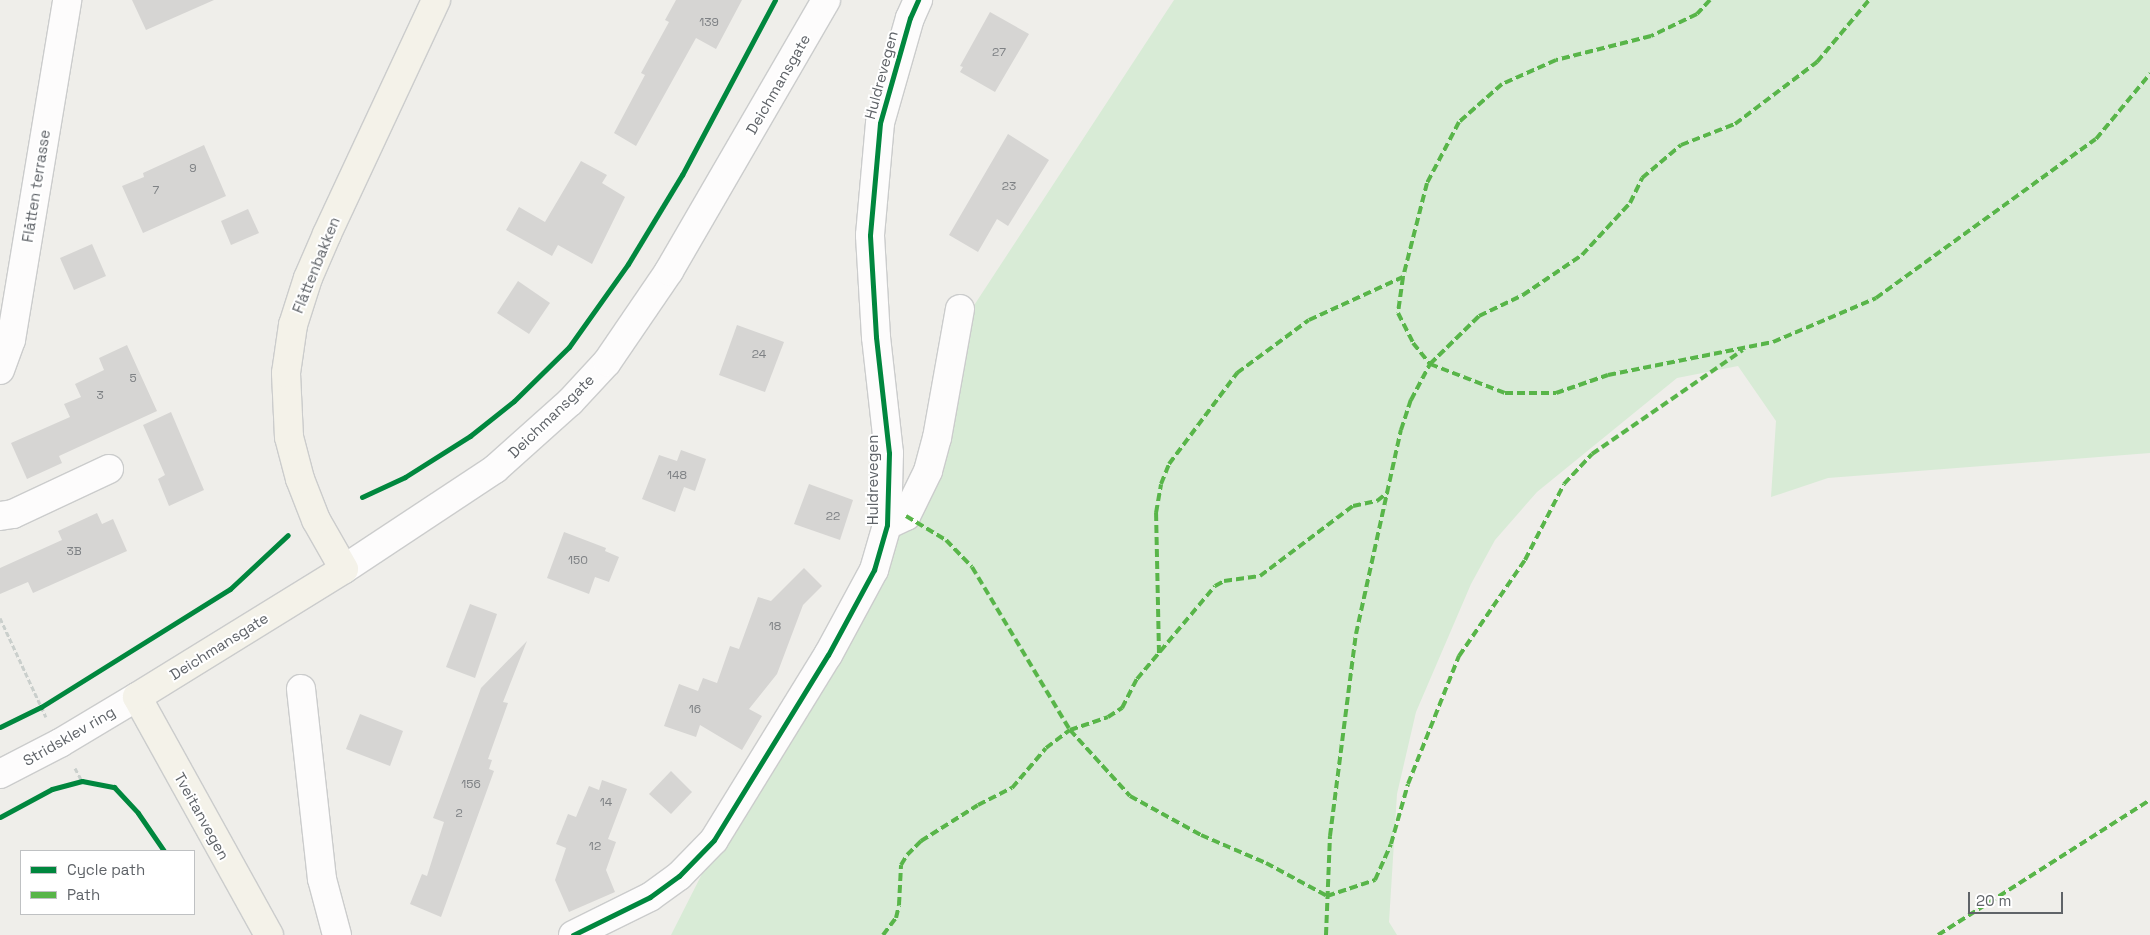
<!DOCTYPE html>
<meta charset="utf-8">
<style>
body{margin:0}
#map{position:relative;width:2150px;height:935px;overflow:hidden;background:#efeeea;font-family:"Space Grotesk",sans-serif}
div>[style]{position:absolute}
.green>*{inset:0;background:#d8ebd6}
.building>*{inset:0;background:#d6d5d3}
.path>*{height:3px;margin-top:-1.5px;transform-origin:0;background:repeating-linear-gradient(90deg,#cacfcc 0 5px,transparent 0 7.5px)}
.roads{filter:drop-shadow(1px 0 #cbcccc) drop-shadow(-1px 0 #cbcccc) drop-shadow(0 1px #cbcccc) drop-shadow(0 -1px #cbcccc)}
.minor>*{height:28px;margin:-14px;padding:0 14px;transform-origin:14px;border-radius:14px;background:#fdfcfc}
.major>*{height:28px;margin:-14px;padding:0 14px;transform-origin:14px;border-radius:14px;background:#f4f2e9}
.quiet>*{height:4px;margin-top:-2px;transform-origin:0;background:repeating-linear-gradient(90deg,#58b549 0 8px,transparent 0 12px)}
.cycleway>*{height:5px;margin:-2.5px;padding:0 2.5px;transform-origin:2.5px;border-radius:2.5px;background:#00873e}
span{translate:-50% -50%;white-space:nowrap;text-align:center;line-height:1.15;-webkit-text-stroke:4px #fff;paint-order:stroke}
.number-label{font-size:12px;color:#7e8184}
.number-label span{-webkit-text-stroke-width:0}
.street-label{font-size:15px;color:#5f6368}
.legend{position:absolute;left:20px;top:850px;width:175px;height:65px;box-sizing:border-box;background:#fff;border:1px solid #bfc1c3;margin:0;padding:6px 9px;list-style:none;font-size:15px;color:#5f6368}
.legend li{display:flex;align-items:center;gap:10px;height:25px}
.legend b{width:25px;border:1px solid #bfc1c3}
.scale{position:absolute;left:1968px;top:892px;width:95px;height:22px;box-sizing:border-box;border:2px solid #5f6368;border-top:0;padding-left:6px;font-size:15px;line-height:18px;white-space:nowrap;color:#5f6368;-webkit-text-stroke:4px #fff;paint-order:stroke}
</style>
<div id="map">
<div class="green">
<i style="clip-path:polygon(1174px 0,2150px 0,2150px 453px,1828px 478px,1771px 497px,1776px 421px,1738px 366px,1677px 378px,1537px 492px,1495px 540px,1471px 584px,1416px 712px,1397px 794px,1389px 922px,1397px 935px,671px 935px,772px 736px,879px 592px,942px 363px,952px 339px)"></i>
</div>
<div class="building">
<i style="clip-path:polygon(132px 0,214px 0,146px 30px)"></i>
<i style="clip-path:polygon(676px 0,742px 0,716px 49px,696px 38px,636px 146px,614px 133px,645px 75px,641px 73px,669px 22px,665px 20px)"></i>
<i style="clip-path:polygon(990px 12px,1029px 34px,995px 92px,960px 72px,963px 67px,960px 66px)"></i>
<i style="clip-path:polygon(1008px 134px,1049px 160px,1008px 226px,997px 219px,978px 252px,949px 235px)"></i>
<i style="clip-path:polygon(204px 145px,226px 196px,143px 233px,122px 186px,144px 177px,143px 173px)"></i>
<i style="clip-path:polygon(581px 161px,607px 175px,602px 183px,625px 197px,592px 264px,558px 245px,552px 256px,506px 230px,519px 207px,545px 222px)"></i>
<i style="clip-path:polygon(248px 209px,259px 233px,231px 245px,221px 221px)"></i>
<i style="clip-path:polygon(92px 244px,106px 276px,74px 290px,60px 258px)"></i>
<i style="clip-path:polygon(518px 281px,550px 303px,529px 334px,497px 313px)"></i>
<i style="clip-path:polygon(737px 325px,784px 342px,765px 392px,719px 375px)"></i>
<i style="clip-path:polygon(127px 345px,157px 411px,59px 456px,62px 463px,27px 479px,11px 443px,70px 417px,64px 404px,81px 397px,75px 384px,104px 370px,99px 358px)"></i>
<i style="clip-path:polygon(171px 412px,204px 490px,169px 506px,158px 479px,165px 475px,143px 425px)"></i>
<i style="clip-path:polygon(681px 450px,706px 459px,695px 491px,684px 487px,675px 512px,642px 499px,659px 455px,677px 461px)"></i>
<i style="clip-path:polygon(809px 484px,853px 500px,840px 540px,794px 524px)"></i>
<i style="clip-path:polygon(97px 513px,102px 524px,113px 519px,127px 551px,33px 593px,28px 582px,0 594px,0 568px,62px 540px,58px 531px)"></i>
<i style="clip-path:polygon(564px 532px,606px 548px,605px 551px,619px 557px,609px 582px,595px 577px,589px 594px,547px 578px)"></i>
<i style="clip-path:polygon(804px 568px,822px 586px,803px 605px,777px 674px,749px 709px,762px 716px,742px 750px,700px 725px,696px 737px,664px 726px,679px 684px,698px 691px,703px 678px,717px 683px,730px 646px,739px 649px,758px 597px,771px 601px)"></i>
<i style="clip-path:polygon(470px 604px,497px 614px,475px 678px,446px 667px)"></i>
<i style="clip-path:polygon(527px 641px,503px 702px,508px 703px,488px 759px,492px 760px,489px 769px,494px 771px,441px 917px,410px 904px,422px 874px,427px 876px,444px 822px,433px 818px,481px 688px)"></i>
<i style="clip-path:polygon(360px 714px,403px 731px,390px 766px,346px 749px)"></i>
<i style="clip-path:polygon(671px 771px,692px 792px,671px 814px,649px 794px)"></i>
<i style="clip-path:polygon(602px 780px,627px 789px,608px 839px,616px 842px,606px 870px,615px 892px,569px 912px,555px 880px,566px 848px,556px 844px,568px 814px,576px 817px,589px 786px,599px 790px)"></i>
</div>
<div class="path">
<i style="left:0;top:618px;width:109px;rotate:65.1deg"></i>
<i style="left:75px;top:768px;width:15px;rotate:62deg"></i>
</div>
<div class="roads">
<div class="minor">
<i style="left:0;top:370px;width:32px;rotate:-70deg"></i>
<i style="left:11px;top:340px;width:345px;rotate:-80.6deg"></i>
<i style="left:0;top:516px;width:13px;rotate:-9deg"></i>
<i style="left:13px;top:514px;width:106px;rotate:-25.1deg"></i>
<i style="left:887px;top:525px;width:21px;rotate:-25deg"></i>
<i style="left:906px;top:516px;width:50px;rotate:-63.9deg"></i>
<i style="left:928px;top:471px;width:34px;rotate:-75deg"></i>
<i style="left:937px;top:438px;width:131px;rotate:-79.9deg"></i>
<i style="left:344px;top:569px;width:181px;rotate:-33.5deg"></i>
<i style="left:495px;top:469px;width:101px;rotate:-41.8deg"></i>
<i style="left:570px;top:402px;width:54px;rotate:-47.2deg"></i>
<i style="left:607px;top:362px;width:110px;rotate:-55.7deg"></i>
<i style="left:669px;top:271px;width:313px;rotate:-59.9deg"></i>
<i style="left:301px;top:689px;width:191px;rotate:83.7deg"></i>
<i style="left:322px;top:879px;width:58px;rotate:75deg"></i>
<i style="left:0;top:774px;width:68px;rotate:-27.3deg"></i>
<i style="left:60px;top:743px;width:90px;rotate:-30.9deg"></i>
<i style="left:573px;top:935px;width:86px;rotate:-26.3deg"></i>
<i style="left:650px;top:897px;width:36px;rotate:-36deg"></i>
<i style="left:679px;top:876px;width:50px;rotate:-45.8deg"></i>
<i style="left:714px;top:840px;width:217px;rotate:-58.4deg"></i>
<i style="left:828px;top:655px;width:97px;rotate:-61.6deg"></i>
<i style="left:874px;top:570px;width:47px;rotate:-73.9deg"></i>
<i style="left:887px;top:525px;width:72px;rotate:-88.4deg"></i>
<i style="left:889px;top:453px;width:117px;rotate:-96.4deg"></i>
<i style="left:876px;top:337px;width:102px;rotate:-93.4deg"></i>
<i style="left:870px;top:235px;width:112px;rotate:-84.9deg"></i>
<i style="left:880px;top:123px;width:109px;rotate:-74.1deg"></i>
<i style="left:910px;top:18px;width:20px;rotate:-66deg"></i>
</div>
<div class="major">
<i style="left:269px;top:935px;width:272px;rotate:-119deg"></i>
<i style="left:137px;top:697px;width:243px;rotate:-31.7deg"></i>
<i style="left:344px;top:569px;width:56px;rotate:-119.7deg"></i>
<i style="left:316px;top:520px;width:44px;rotate:-111.3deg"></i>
<i style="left:300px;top:479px;width:43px;rotate:-104.7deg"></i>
<i style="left:289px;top:437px;width:64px;rotate:-92.7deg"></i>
<i style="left:286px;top:373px;width:49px;rotate:-81.7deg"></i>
<i style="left:293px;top:325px;width:49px;rotate:-72.3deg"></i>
<i style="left:308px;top:278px;width:48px;rotate:-66.6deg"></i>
<i style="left:327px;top:234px;width:258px;rotate:-65deg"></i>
</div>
</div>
<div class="quiet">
<i style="left:1710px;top:0;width:19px;rotate:133deg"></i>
<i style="left:1697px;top:14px;width:51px;rotate:154.4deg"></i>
<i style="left:1651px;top:36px;width:98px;rotate:165.8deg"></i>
<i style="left:1556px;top:60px;width:59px;rotate:156deg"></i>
<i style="left:1502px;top:84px;width:57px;rotate:138.5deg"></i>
<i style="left:1459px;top:122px;width:69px;rotate:117.7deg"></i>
<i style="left:1427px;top:183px;width:97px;rotate:104.3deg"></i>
<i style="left:1403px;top:277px;width:36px;rotate:98deg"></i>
<i style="left:1398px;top:313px;width:34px;rotate:63deg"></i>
<i style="left:1413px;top:343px;width:27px;rotate:51deg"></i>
<i style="left:1430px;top:364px;width:80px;rotate:21.1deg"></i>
<i style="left:1505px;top:393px;width:51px"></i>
<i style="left:1556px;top:393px;width:55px;rotate:-19.1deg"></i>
<i style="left:1608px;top:375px;width:168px;rotate:-11.3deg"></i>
<i style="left:1773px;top:342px;width:112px;rotate:-23.1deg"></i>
<i style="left:1876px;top:298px;width:271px;rotate:-35.9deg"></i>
<i style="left:2096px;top:139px;width:85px;rotate:-50.3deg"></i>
<i style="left:906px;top:516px;width:47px;rotate:31deg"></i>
<i style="left:946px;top:540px;width:37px;rotate:46deg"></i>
<i style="left:972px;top:567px;width:190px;rotate:59deg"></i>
<i style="left:1070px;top:730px;width:89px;rotate:47.7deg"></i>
<i style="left:1130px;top:796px;width:81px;rotate:28.8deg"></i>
<i style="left:1201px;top:835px;width:71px;rotate:23.3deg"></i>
<i style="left:1266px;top:863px;width:69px;rotate:28.4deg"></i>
<i style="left:1327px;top:896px;width:51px;rotate:-18.4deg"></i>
<i style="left:1375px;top:880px;width:39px;rotate:-66deg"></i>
<i style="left:1391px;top:844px;width:62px;rotate:-74.2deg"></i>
<i style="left:1408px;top:784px;width:138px;rotate:-68.3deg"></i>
<i style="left:1459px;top:656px;width:116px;rotate:-55.5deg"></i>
<i style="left:1525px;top:560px;width:85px;rotate:-62.8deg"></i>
<i style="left:1564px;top:484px;width:41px;rotate:-47deg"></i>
<i style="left:1592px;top:454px;width:183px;rotate:-34.6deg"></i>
<i style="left:1159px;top:653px;width:140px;rotate:-91.2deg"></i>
<i style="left:1156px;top:513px;width:29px;rotate:-80deg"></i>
<i style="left:1161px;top:484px;width:22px;rotate:-68deg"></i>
<i style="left:1169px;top:464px;width:114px;rotate:-53.2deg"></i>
<i style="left:1237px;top:373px;width:89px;rotate:-36.4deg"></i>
<i style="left:1309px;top:320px;width:103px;rotate:-24.6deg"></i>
<i style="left:883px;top:935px;width:21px;rotate:-53deg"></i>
<i style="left:896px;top:918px;width:13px;rotate:-77deg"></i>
<i style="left:899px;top:905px;width:40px;rotate:-87.1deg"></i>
<i style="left:901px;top:865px;width:12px;rotate:-59deg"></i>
<i style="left:907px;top:855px;width:20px;rotate:-45deg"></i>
<i style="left:921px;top:841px;width:67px;rotate:-32.3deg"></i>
<i style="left:978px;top:805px;width:38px;rotate:-27deg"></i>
<i style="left:1012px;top:788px;width:52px;rotate:-49.6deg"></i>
<i style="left:1046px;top:748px;width:30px;rotate:-37deg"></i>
<i style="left:1070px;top:730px;width:40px;rotate:-18.9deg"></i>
<i style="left:1108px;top:717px;width:17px;rotate:-33deg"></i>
<i style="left:1122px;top:708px;width:33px;rotate:-63deg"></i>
<i style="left:1137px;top:679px;width:121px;rotate:-50deg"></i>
<i style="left:1215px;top:586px;width:10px;rotate:-29deg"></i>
<i style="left:1224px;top:581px;width:36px;rotate:-8deg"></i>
<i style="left:1260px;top:576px;width:116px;rotate:-37deg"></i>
<i style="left:1353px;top:506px;width:25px;rotate:-12deg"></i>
<i style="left:1377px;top:501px;width:14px;rotate:-39deg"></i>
<i style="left:1326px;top:935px;width:99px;rotate:-87.7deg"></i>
<i style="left:1330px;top:836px;width:204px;rotate:-82.7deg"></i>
<i style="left:1356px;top:634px;width:209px;rotate:-77.6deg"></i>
<i style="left:1401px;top:430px;width:32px;rotate:-72deg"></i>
<i style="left:1411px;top:400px;width:41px;rotate:-62.2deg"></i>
<i style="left:1430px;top:364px;width:69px;rotate:-44.4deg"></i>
<i style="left:1479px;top:316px;width:49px;rotate:-25.5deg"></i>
<i style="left:1523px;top:295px;width:71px;rotate:-34.1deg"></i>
<i style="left:1582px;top:255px;width:71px;rotate:-47.3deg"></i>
<i style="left:1630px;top:203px;width:28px;rotate:-64deg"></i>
<i style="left:1642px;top:178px;width:51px;rotate:-40.2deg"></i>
<i style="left:1681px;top:145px;width:58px;rotate:-21.3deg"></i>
<i style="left:1735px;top:124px;width:103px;rotate:-37.1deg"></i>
<i style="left:1817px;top:62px;width:81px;rotate:-50deg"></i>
<i style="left:1938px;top:935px;width:251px;rotate:-32.5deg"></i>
</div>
<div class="cycleway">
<i style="left:362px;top:497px;width:47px;rotate:-24.9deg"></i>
<i style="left:405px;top:477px;width:77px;rotate:-32.2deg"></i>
<i style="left:470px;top:436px;width:56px;rotate:-38.5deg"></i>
<i style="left:514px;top:401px;width:77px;rotate:-44.5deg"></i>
<i style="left:569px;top:347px;width:102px;rotate:-54.6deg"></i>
<i style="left:628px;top:264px;width:104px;rotate:-58.8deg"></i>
<i style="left:682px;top:175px;width:198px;rotate:-62deg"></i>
<i style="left:0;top:727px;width:46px;rotate:-26deg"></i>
<i style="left:41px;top:707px;width:223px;rotate:-32deg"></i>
<i style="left:230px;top:589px;width:79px;rotate:-43deg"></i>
<i style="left:0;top:817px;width:59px;rotate:-28.3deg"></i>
<i style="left:52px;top:789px;width:31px;rotate:-15deg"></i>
<i style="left:82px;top:781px;width:33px;rotate:11deg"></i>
<i style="left:114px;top:787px;width:35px;rotate:47deg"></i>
<i style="left:138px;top:813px;width:46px;rotate:55.6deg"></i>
<i style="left:573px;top:935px;width:86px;rotate:-26.3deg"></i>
<i style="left:650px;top:897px;width:36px;rotate:-36deg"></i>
<i style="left:679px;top:876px;width:50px;rotate:-45.8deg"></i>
<i style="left:714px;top:840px;width:217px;rotate:-58.4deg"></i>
<i style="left:828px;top:655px;width:97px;rotate:-61.6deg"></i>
<i style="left:874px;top:570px;width:47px;rotate:-73.9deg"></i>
<i style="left:887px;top:525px;width:72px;rotate:-88.4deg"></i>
<i style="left:889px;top:453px;width:117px;rotate:-96.4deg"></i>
<i style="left:876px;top:337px;width:102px;rotate:-93.4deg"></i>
<i style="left:870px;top:235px;width:112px;rotate:-84.9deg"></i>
<i style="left:880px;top:123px;width:109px;rotate:-74.1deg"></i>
<i style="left:910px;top:18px;width:20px;rotate:-66deg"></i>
</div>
<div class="number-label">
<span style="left:709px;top:23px">139</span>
<span style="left:999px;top:53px">27</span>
<span style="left:193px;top:169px">9</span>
<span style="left:1009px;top:187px">23</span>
<span style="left:156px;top:191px">7</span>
<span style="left:759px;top:355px">24</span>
<span style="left:133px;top:379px">5</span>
<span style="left:100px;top:396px">3</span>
<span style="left:677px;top:476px">148</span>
<span style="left:833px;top:517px">22</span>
<span style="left:74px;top:552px">3B</span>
<span style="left:578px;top:561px">150</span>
<span style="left:775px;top:627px">18</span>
<span style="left:695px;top:710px">16</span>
<span style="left:471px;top:785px">156</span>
<span style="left:606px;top:803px">14</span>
<span style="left:459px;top:814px">2</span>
<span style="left:595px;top:847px">12</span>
</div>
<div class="street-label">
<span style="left:881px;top:75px;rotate:-75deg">Huldrevegen</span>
<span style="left:778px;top:84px;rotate:-60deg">Deichmansgate</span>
<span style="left:36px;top:186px;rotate:-81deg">Flåtten terrasse</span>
<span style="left:316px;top:265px;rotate:-68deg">Flåttenbakken</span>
<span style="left:551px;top:416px;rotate:-44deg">Deichmansgate</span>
<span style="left:873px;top:480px;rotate:-90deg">Huldrevegen</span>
<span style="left:219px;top:646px;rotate:-32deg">Deichmansgate</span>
<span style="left:69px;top:736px;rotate:-30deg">Stridsklev ring</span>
<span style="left:202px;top:816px;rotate:61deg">Tveitanvegen</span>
</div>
<ul class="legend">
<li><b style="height:6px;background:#00873e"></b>Cycle path</li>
<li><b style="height:6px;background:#58b549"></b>Path</li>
</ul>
<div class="scale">20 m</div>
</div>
